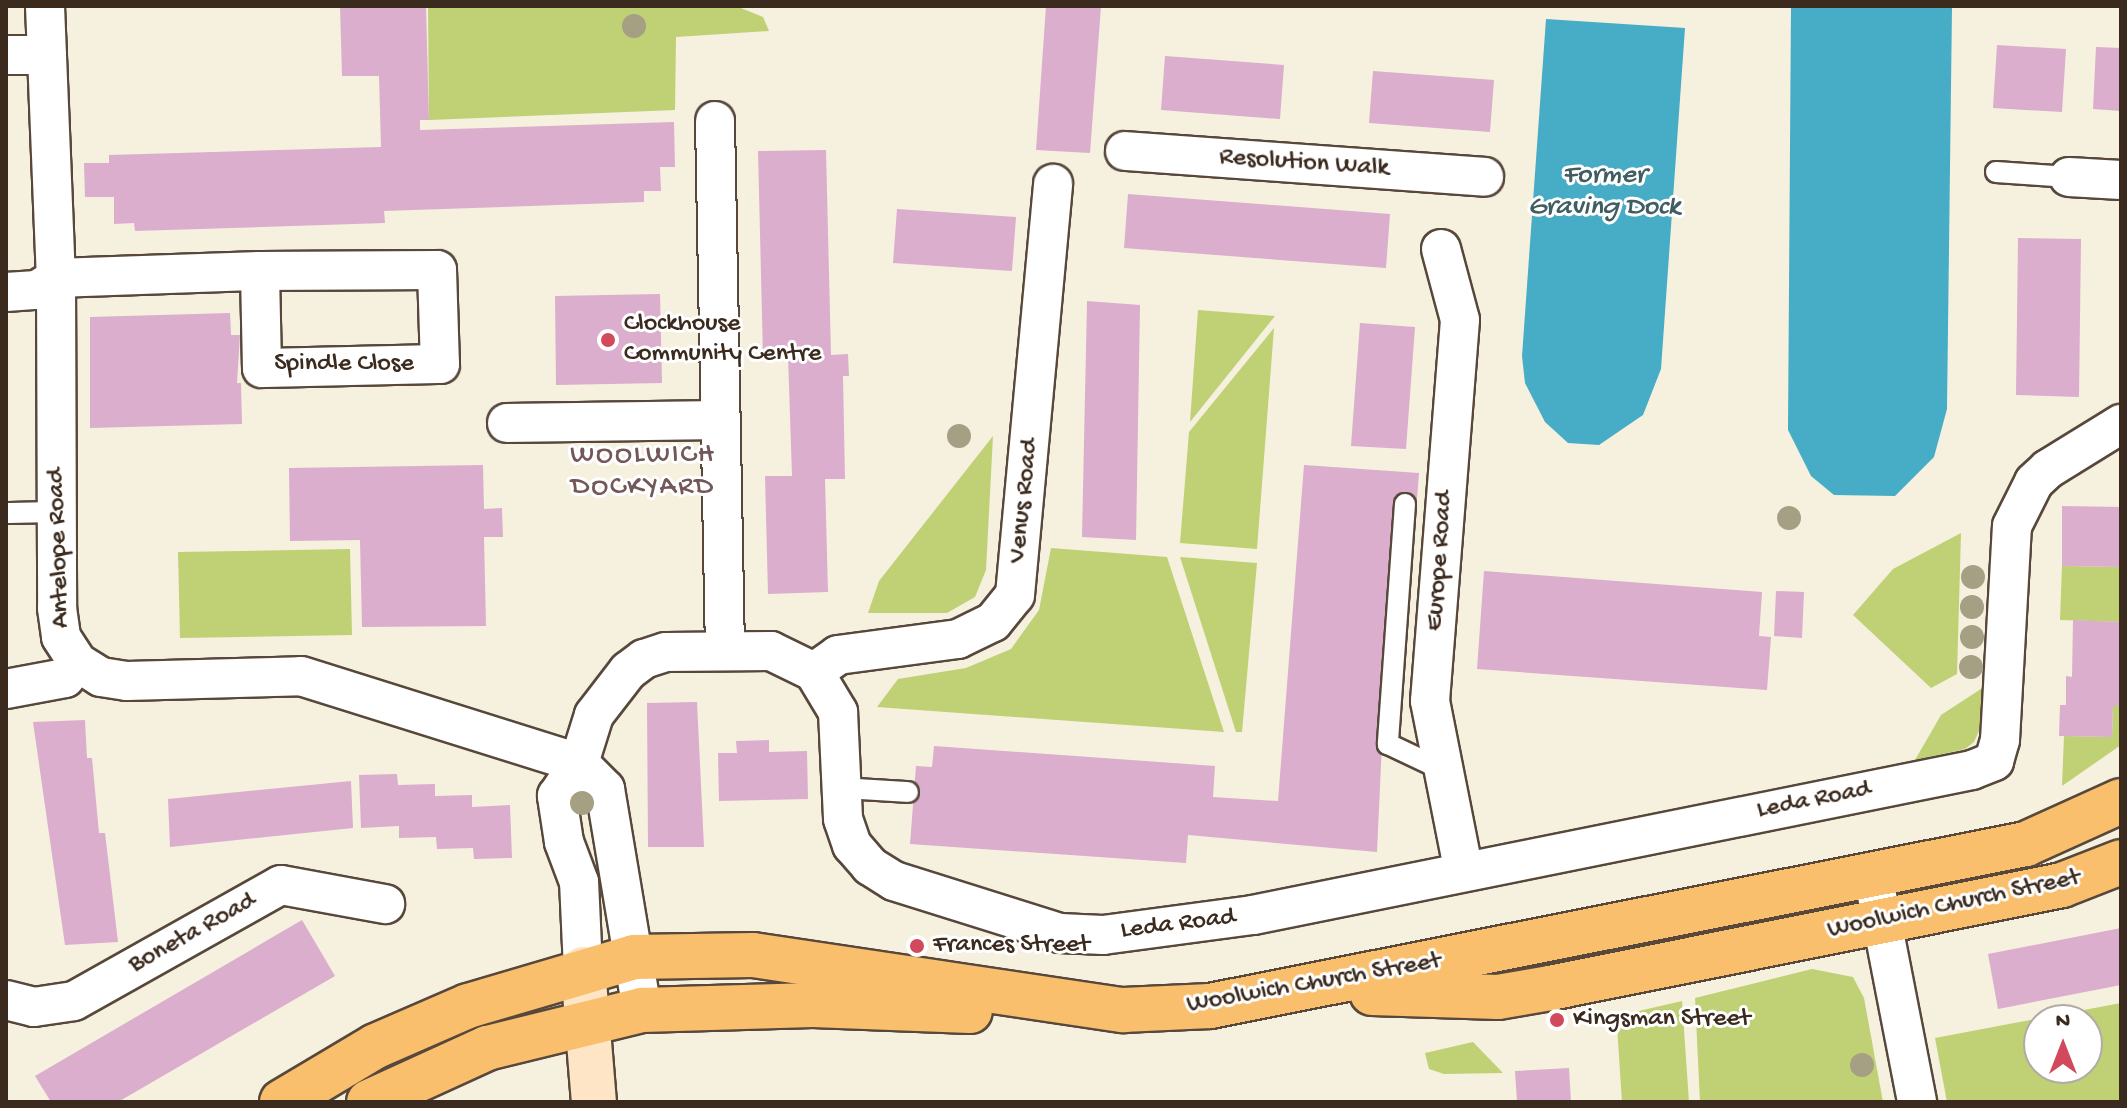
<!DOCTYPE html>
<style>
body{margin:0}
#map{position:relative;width:2127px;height:1108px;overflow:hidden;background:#f6f0df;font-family:"Gochi Hand",sans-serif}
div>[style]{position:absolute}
.green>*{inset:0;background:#bfd174}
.water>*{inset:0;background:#47acc6}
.building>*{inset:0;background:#daaecc}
.roads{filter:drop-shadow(2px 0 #57483b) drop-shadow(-2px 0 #57483b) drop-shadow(0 2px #57483b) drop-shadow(0 -2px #57483b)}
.lane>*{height:20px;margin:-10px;padding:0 10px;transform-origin:10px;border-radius:10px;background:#fff}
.street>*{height:38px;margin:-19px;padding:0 19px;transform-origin:19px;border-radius:19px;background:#fff}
.secondary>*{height:44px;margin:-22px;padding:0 22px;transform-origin:22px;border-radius:22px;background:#fde5c5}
.primary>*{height:44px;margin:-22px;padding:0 22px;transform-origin:22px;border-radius:22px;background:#f9bf6d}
.trees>*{width:24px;height:24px;margin:-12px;border-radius:50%;background:#a59f83}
.dots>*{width:22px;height:22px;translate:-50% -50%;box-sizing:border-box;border:4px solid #fff;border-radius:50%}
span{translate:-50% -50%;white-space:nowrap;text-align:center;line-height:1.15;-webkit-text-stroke:6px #fff;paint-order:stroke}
.street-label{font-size:26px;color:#3b2a1e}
.poi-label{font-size:26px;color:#3b2a1e}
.left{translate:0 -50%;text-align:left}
.water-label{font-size:28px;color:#405e61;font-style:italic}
.neighbourhood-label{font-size:28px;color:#73585b;letter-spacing:2px}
.frame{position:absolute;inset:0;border:8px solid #3b2a1e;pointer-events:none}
.north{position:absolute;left:2023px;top:1004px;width:80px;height:80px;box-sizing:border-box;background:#fff;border:2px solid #b1aaa5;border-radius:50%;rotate:0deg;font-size:22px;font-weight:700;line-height:32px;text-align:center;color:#3b2a1e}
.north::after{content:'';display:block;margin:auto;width:28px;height:36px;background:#d1495b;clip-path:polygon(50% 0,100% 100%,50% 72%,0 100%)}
</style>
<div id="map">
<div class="green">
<i style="clip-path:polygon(428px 6px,736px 6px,763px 17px,769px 31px,676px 37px,675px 110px,429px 120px)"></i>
<i style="clip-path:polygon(1198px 310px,1275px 316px,1190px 422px)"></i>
<i style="clip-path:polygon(1274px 328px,1257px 549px,1180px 543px,1189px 432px)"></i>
<i style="clip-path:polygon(993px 436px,986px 570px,975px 597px,947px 613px,868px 613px,879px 581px)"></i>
<i style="clip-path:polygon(1961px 533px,1957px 674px,1931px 688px,1853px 615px,1893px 569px)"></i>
<i style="clip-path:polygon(1051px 548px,1167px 557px,1224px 732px,877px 707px,898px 679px,966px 668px,1011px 649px,1039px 610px)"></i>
<i style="clip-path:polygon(350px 549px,352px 635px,180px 638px,178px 552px)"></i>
<i style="clip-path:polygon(1180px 557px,1257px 563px,1242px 732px,1236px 732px)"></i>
<i style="clip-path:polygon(2062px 566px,2121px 567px,2121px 622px,2060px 620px)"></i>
<i style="clip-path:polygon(2121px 678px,2121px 745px,2062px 786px,2064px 736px,2112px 737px,2113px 706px)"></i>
<i style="clip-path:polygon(1984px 687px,1984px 720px,1974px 742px,1965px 749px,1915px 760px,1941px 715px)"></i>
<i style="clip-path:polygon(1812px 969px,1853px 977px,1864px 998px,1883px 1102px,1700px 1102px,1695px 998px)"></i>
<i style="clip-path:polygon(1682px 1001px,1689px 1102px,1622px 1102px,1617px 1026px,1603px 1026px,1600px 1020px)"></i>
<i style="clip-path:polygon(evenodd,2121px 1003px,2121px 1102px,1947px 1102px,1935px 1038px,2121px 1003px,2039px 1020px,2087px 1020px,2087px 1068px,2039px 1068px,2039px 1020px)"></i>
<i style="clip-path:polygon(1473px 1042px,1503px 1073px,1444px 1074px,1429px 1069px,1425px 1053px)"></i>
</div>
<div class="water">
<i style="clip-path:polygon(1791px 6px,1952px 7px,1947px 409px,1934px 457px,1895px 496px,1834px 495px,1811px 476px,1788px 430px)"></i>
<i style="clip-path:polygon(1546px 19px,1685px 28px,1661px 369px,1643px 415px,1599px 445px,1568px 443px,1545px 422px,1525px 383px,1522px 356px)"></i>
</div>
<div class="building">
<i style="clip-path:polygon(340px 6px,426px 6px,429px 120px,420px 120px,420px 130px,674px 122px,675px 167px,660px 167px,661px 191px,644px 191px,644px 202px,384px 211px,385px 223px,135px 231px,134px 223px,114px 224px,114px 197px,85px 197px,84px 163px,109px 163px,109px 155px,381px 147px,379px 76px,342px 76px)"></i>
<i style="clip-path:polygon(1046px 6px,1101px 6px,1090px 153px,1036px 150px)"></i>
<i style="clip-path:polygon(1997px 45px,2066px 49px,2062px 112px,1993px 108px)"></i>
<i style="clip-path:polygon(2096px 47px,2121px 48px,2121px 111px,2093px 109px)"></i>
<i style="clip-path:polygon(1165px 56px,1284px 65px,1280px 119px,1161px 110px)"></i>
<i style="clip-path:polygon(1373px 71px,1494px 80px,1490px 132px,1369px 123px)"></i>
<i style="clip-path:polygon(826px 150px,831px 355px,848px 354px,849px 376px,843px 376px,845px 479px,825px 479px,828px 592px,768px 594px,765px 476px,792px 476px,788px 356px,763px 357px,758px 151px)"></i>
<i style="clip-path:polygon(1128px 194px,1390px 214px,1386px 268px,1124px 248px)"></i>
<i style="clip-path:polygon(897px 209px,1016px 217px,1012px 271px,893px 263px)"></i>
<i style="clip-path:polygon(2018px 238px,2081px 239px,2079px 397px,2016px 395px)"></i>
<i style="clip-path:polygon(660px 294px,662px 383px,556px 385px,555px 296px)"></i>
<i style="clip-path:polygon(1087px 301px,1140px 305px,1136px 540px,1082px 537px)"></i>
<i style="clip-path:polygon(230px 313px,231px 335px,240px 335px,237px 383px,241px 383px,242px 424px,90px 428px,90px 317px)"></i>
<i style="clip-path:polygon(1360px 323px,1415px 327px,1406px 449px,1351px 446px)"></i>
<i style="clip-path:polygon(483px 465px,484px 509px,502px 508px,503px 537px,484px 537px,486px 626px,362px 627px,360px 540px,290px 541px,289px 468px)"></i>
<i style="clip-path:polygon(1304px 465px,1419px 473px,1400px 723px,1383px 721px,1377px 852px,1188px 835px,1186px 863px,910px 844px,916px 766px,932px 767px,934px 746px,1215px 766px,1213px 797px,1278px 801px)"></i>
<i style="clip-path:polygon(2062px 506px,2121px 507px,2121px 567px,2062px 566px)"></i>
<i style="clip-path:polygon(1484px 571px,1762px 592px,1759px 636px,1771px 637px,1767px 690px,1477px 669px)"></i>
<i style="clip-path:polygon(1776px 591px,1804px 592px,1802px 638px,1774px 636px)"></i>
<i style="clip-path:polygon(2073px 620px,2121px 622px,2121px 678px,2119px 706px,2113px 706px,2112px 737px,2059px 736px,2060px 705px,2066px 705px,2066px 676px,2072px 677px)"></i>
<i style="clip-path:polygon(697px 702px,704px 847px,648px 847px,647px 703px)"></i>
<i style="clip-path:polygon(85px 720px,87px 758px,92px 758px,99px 833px,105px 833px,118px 942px,65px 945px,33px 722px)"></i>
<i style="clip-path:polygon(769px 740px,769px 752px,807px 751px,808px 799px,719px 801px,718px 753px,737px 753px,736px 741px)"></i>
<i style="clip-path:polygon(397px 774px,398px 785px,435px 784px,435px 796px,472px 795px,472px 807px,510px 805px,512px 858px,474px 859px,473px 848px,437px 849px,436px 837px,399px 838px,399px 826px,361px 828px,359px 775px)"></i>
<i style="clip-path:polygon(351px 781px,353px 828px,170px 847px,168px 799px)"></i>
<i style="clip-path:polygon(302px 920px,335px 976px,118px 1102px,51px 1102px,35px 1076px)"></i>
<i style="clip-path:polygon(2121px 928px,2121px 985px,1998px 1009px,1988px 954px)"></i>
<i style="clip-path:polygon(1569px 1068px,1571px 1102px,1517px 1102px,1515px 1071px)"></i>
</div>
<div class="roads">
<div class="lane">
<i style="left:1996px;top:172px;width:73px;rotate:3.9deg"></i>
<i style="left:1405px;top:504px;width:241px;rotate:94.1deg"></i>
<i style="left:1388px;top:744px;width:59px;rotate:25.3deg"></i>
<i style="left:6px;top:513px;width:49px;rotate:-1.2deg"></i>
<i style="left:842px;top:788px;width:66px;rotate:3.5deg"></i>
</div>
<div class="street">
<i style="left:45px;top:6px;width:272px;rotate:87.7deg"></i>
<i style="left:56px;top:278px;width:330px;rotate:89.8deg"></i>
<i style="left:57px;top:608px;width:29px;rotate:82deg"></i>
<i style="left:61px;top:637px;width:30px;rotate:57deg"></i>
<i style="left:77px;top:662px;width:28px;rotate:32deg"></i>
<i style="left:101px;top:677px;width:26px;rotate:9deg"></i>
<i style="left:127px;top:681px;width:174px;rotate:-1.6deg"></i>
<i style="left:301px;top:676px;width:291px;rotate:17.4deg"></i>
<i style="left:6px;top:55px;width:41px"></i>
<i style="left:715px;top:121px;width:529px;rotate:88.92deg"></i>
<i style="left:1125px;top:151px;width:360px;rotate:4.1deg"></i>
<i style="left:2069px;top:177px;width:52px;rotate:3.3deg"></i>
<i style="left:1441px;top:249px;width:73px;rotate:75deg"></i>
<i style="left:1460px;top:320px;width:382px;rotate:94.5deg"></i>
<i style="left:1430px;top:701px;width:174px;rotate:78.8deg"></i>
<i style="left:6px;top:292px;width:31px;rotate:-4deg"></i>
<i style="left:37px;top:290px;width:22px;rotate:-32deg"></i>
<i style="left:56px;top:278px;width:204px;rotate:-2deg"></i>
<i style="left:260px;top:271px;width:177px;rotate:-0.3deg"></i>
<i style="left:437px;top:270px;width:94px;rotate:88.2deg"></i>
<i style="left:440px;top:364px;width:178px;rotate:178.7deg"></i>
<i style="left:262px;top:368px;width:97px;rotate:-91.2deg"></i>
<i style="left:507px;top:423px;width:212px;rotate:-0.8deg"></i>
<i style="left:814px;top:672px;width:29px;rotate:-35deg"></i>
<i style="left:838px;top:655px;width:121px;rotate:-7.6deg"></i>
<i style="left:958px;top:639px;width:39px;rotate:-26deg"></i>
<i style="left:993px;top:622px;width:35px;rotate:-51deg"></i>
<i style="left:1015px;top:595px;width:413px;rotate:-84.7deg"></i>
<i style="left:6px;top:689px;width:60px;rotate:-10.6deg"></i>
<i style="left:65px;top:678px;width:20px;rotate:-53deg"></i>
<i style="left:579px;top:763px;width:37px;rotate:45deg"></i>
<i style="left:605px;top:789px;width:224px;rotate:80.5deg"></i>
<i style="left:1873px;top:875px;width:231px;rotate:79deg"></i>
<i style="left:583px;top:969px;width:87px;rotate:-92.6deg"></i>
<i style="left:579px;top:882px;width:43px;rotate:-110.6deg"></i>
<i style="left:564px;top:842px;width:47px;rotate:-98.7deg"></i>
<i style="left:557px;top:796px;width:40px;rotate:-56deg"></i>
<i style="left:579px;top:763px;width:50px;rotate:-72.6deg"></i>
<i style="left:594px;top:715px;width:56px;rotate:-52.3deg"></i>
<i style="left:628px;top:671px;width:20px;rotate:-37deg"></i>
<i style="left:644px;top:659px;width:23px;rotate:-18deg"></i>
<i style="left:666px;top:652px;width:105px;rotate:-0.5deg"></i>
<i style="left:771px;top:651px;width:48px;rotate:26deg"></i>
<i style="left:814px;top:672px;width:47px;rotate:59deg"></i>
<i style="left:838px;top:712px;width:107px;rotate:87.3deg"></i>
<i style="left:843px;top:819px;width:28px;rotate:71deg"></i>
<i style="left:852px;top:845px;width:28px;rotate:49deg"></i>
<i style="left:870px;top:866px;width:28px;rotate:32deg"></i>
<i style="left:894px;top:881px;width:174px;rotate:17.4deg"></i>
<i style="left:1060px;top:933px;width:43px;rotate:2.7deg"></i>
<i style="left:1103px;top:935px;width:151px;rotate:-7.6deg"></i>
<i style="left:1253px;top:915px;width:733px;rotate:-11.4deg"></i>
<i style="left:1972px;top:770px;width:24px;rotate:-22deg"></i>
<i style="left:1994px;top:761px;width:22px;rotate:-74deg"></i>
<i style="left:2000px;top:740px;width:214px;rotate:-86.8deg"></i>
<i style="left:2012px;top:526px;width:49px;rotate:-63.4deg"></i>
<i style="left:2034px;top:482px;width:19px;rotate:-43deg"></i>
<i style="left:2048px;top:469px;width:86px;rotate:-31.7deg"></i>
<i style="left:6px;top:1000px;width:29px;rotate:14deg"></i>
<i style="left:34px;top:1007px;width:40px;rotate:-8.5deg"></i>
<i style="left:74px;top:1001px;width:237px;rotate:-29.3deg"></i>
<i style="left:281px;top:885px;width:106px;rotate:10.4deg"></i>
</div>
<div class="secondary">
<i style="left:583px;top:969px;width:133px;rotate:85.3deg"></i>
</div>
<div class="primary">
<i style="left:1372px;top:993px;width:126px;rotate:1.8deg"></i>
<i style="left:1498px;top:997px;width:53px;rotate:-9.8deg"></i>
<i style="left:1550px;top:988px;width:522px;rotate:-11.37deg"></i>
<i style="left:2062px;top:885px;width:63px;rotate:-21.3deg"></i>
<i style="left:282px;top:1102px;width:109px;rotate:-30.8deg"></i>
<i style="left:376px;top:1046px;width:100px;rotate:-23.5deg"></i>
<i style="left:468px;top:1006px;width:173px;rotate:-16.4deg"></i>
<i style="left:634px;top:957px;width:119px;rotate:-1deg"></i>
<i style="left:753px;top:955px;width:374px;rotate:8.5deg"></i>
<i style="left:1123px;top:1010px;width:87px;rotate:-2.6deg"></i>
<i style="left:1210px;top:1006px;width:832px;rotate:-11.23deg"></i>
<i style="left:2026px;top:844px;width:104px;rotate:-24.4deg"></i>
<i style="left:369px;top:1102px;width:130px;rotate:-24.6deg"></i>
<i style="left:487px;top:1048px;width:160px;rotate:-13.8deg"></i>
<i style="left:642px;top:1010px;width:171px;rotate:-1.7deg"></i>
<i style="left:813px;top:1005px;width:157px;rotate:2.2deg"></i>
</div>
</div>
<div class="trees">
<i style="left:634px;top:26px"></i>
<i style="left:959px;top:436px"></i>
<i style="left:1789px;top:518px"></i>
<i style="left:1973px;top:577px"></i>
<i style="left:1972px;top:607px"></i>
<i style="left:1972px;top:637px"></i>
<i style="left:1971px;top:667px"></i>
<i style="left:582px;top:803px"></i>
<i style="left:1862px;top:1065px"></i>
</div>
<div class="dots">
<i style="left:608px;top:340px;background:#d1495b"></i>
<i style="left:917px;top:946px;background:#d1495b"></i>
<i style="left:1557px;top:1020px;background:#d1495b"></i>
</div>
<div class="street-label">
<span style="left:1304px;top:164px;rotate:4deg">Resolution Walk</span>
<span style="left:344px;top:365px">Spindle Close</span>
<span style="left:1025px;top:501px;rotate:-84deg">Venus Road</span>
<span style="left:60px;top:548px;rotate:-92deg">Antelope Road</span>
<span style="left:1441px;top:561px;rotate:-86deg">Europe Road</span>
<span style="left:1814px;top:801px;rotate:-11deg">Leda Road</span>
<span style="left:1954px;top:905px;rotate:-12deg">Woolwich Church Street</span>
<span style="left:1178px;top:925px;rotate:-7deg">Leda Road</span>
<span style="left:193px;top:934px;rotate:-29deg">Boneta Road</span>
<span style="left:1314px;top:984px;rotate:-10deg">Woolwich Church Street</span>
</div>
<div class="poi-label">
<span class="left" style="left:624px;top:340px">Clockhouse<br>Community Centre</span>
<span class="left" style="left:933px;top:946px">Frances Street</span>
<span class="left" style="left:1573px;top:1020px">Kingsman Street</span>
</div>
<div class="water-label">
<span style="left:1604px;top:192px">Former<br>Graving Dock</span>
</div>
<div class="neighbourhood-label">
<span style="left:643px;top:472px">WOOLWICH<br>DOCKYARD</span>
</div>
<div class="frame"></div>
<div class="north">N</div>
</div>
